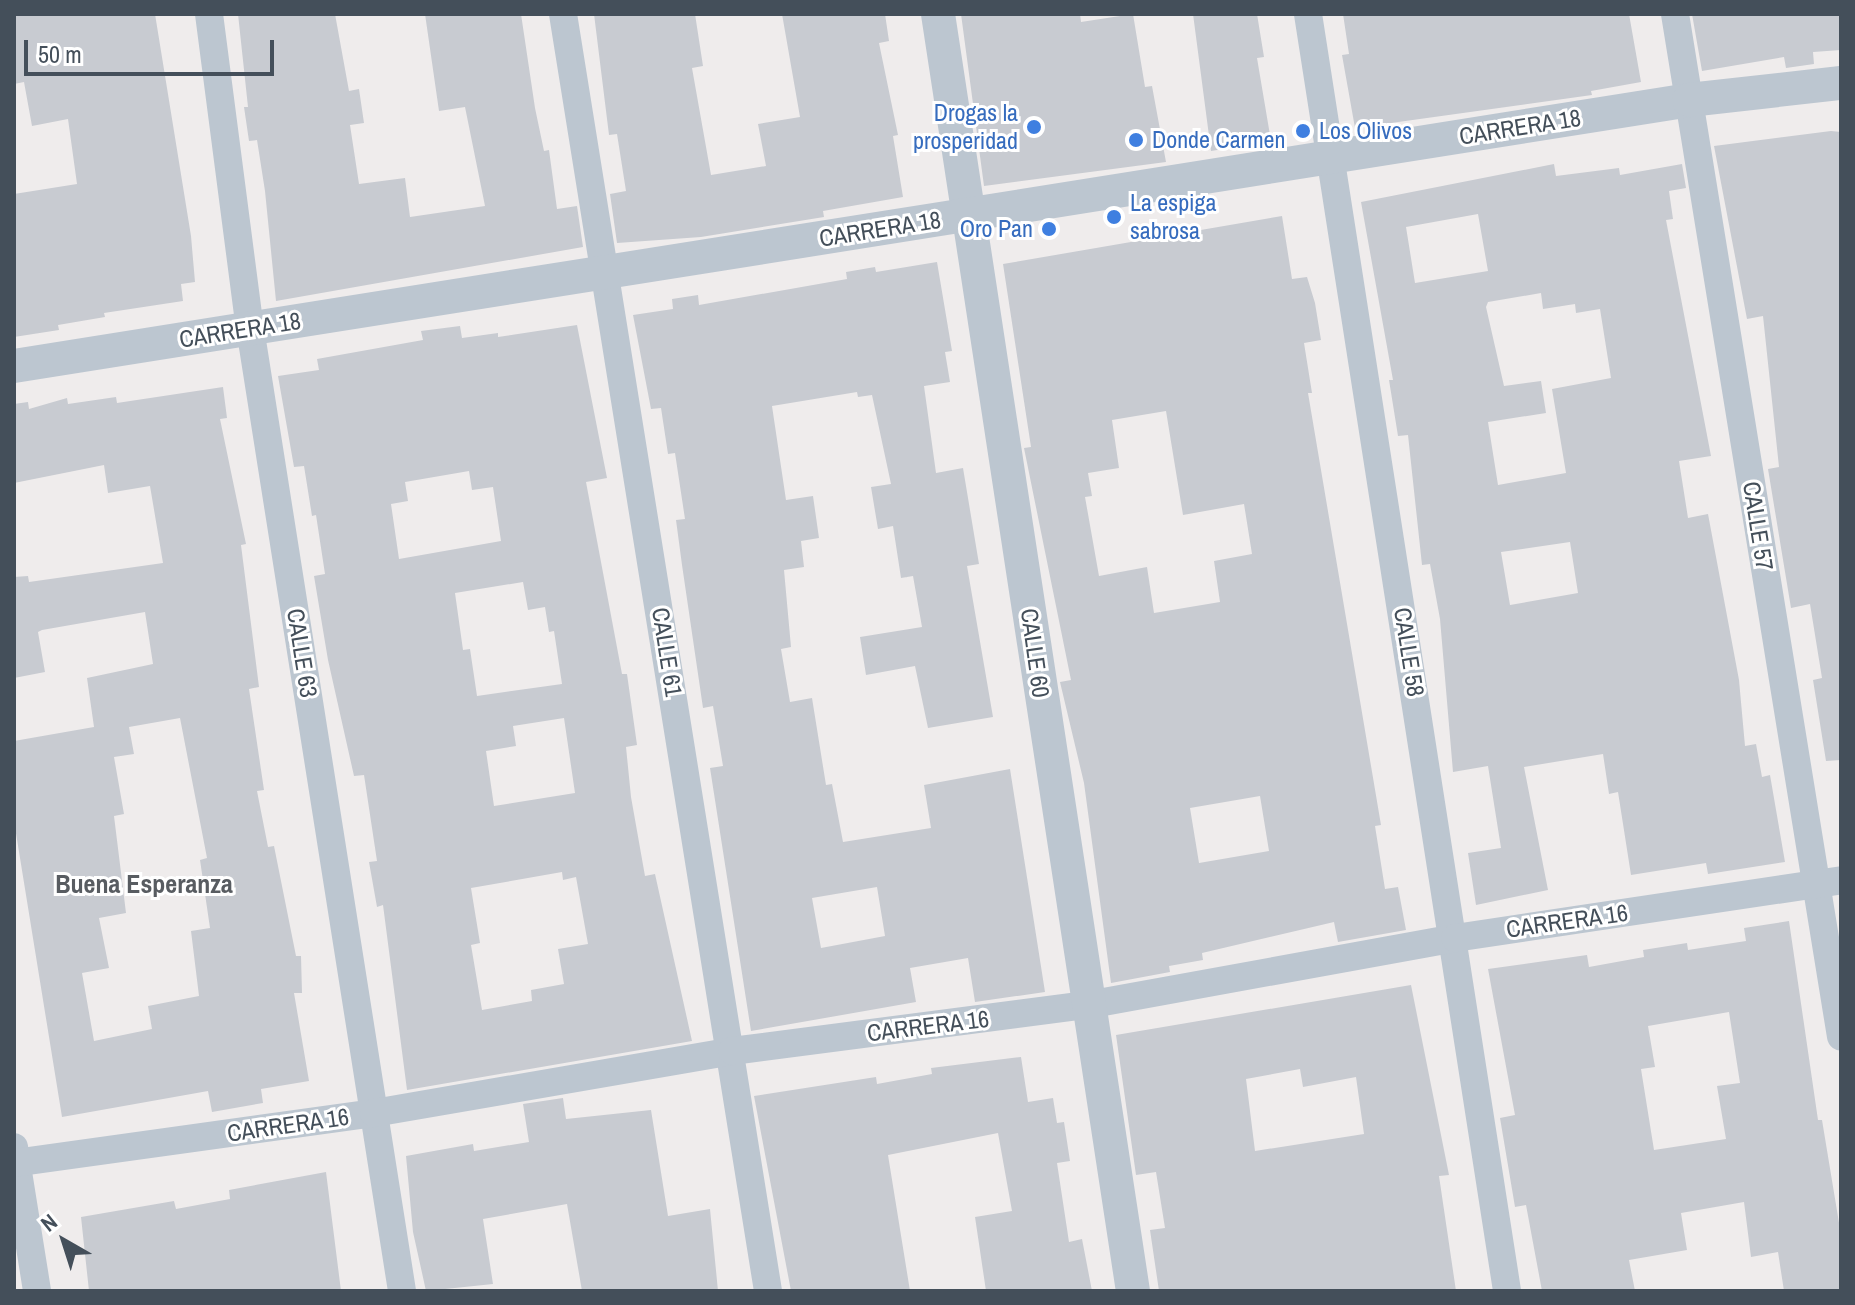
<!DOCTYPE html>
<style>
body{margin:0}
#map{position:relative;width:1855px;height:1305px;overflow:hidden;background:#efecec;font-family:"Archivo Narrow",sans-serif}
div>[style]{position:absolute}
.building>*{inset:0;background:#c8cbd1}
.minor>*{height:28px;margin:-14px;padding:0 14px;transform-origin:14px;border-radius:14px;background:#bcc6d0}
.tertiary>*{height:34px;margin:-17px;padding:0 17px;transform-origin:17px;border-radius:17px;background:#bcc6d0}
.dots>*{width:22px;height:22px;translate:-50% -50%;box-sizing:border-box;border:4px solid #fff;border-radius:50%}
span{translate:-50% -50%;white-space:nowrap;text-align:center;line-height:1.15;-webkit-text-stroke:6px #fff;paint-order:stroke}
.shop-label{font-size:24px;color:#366cbe}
.right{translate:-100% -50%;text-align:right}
.left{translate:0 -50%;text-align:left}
.street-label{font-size:24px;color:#444f5a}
.neighbourhood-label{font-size:26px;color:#585c61;font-weight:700}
.frame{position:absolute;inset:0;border:16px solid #444f5a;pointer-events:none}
.north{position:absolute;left:24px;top:1201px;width:80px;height:80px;-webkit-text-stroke:6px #fff;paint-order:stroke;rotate:321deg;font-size:22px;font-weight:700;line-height:32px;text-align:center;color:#444f5a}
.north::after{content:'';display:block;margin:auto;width:28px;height:36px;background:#444f5a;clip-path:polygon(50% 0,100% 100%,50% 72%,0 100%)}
.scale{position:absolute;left:24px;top:40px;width:250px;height:36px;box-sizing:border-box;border:4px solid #444f5a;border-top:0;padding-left:10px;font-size:24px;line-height:28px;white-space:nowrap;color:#444f5a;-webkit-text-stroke:6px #fff;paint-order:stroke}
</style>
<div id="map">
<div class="building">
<i style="clip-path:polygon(14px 14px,155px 14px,191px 236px,195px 282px,181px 284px,183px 301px,104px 313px,105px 317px,58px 325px,59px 330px,14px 337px,14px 194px,77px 184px,68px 119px,32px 126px,24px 82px,14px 84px)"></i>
<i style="clip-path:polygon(238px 14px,335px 14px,349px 91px,359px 89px,364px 123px,350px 125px,359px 184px,405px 178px,410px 217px,485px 206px,465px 107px,439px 111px,425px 14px,521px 14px,535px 108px,544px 151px,549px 150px,557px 209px,577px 206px,583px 247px,276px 301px,265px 191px,257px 140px,249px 141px,244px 107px,248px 107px)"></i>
<i style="clip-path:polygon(594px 14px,695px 14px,703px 66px,692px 68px,711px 175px,766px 166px,758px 124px,800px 117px,782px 14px,885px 14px,889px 41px,879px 43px,898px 135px,893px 136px,903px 197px,823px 211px,824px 217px,701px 237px,617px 243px,610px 194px,626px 191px,617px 134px,609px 135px)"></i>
<i style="clip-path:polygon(961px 14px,1080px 14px,1081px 22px,1133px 14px,1145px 87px,1152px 86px,1166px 162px,984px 186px)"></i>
<i style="clip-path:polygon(1193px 14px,1257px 14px,1264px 57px,1257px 58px,1271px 141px,1211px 151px)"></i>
<i style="clip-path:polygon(1343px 14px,1629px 14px,1641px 82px,1591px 91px,1592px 95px,1355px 128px,1342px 55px,1349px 54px)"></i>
<i style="clip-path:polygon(1692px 14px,1841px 14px,1841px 50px,1813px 52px,1814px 64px,1786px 68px,1784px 57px,1702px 71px)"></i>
<i style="clip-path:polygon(1831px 131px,1841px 132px,1841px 760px,1826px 761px,1813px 680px,1822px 678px,1810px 604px,1791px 608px,1768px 469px,1779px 467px,1763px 316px,1747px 319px,1714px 146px)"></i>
<i style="clip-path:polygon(evenodd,1554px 164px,1556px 176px,1619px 168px,1620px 175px,1682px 164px,1686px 188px,1669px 191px,1673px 219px,1666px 220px,1711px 456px,1679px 461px,1688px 518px,1708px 514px,1739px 680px,1745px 746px,1756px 744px,1762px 777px,1770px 775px,1785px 862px,1708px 874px,1706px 863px,1631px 875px,1618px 792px,1609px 794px,1603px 754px,1524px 767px,1548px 890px,1476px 905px,1468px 853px,1501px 848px,1488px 766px,1453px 772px,1440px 619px,1430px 564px,1422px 565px,1408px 435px,1398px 436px,1389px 380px,1393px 380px,1361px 202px,1554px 164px,1478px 214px,1488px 271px,1415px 283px,1406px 227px,1478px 214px,1554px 164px,1541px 293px,1543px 309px,1575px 304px,1576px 313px,1600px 309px,1611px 378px,1552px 389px,1566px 473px,1498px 485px,1488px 422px,1546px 413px,1541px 381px,1504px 386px,1486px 307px,1488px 302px,1541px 293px,1554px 164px,1570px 542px,1578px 593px,1510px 605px,1501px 552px,1570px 542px)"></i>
<i style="clip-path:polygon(evenodd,1282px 216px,1292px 279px,1307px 277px,1315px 303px,1321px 340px,1304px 343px,1312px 393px,1308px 393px,1381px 825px,1375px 826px,1385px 889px,1398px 887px,1406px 930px,1338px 942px,1334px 922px,1202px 953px,1203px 960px,1169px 966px,1170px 972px,1111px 983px,1084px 783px,1060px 682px,1071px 680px,1024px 448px,1031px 447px,1003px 264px,1282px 216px,1166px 411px,1183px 515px,1244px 504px,1252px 554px,1214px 561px,1220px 602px,1154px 613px,1147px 567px,1099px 576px,1085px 497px,1092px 496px,1088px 473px,1119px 468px,1112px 420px,1166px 411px,1282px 216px,1260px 796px,1269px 851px,1199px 863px,1190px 808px,1260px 796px)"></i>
<i style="clip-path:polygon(evenodd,937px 262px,952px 351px,945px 352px,950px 382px,924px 386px,936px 473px,963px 468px,979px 564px,967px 566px,993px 717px,928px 728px,915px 666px,866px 675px,860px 637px,922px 627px,913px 576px,901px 578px,893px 526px,878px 529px,871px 487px,891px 484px,872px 395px,858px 397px,857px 392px,772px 406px,786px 500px,813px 496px,819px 538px,801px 541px,804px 567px,784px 570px,791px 647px,781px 649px,790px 702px,812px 698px,826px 785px,832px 784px,843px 842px,931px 828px,924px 785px,1010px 769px,1045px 992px,975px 1002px,968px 958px,910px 968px,916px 1002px,751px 1031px,710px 768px,723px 766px,713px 706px,703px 708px,682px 565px,676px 520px,685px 519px,675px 453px,668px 454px,661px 408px,651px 409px,633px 315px,673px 309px,672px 299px,698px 295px,699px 305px,847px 279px,846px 272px,875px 267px,876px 272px,937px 262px,877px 887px,885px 936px,821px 948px,812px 898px,877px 887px)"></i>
<i style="clip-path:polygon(evenodd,577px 325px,607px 478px,586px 482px,622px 674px,627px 674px,637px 745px,626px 747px,631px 797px,645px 876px,655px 874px,692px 1041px,407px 1090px,383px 905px,377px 907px,369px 862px,377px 861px,364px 775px,354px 776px,328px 660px,314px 576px,325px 574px,316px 515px,312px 516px,304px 466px,294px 467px,278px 376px,319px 370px,317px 359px,423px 340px,421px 331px,460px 326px,462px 338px,498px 333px,498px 337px,577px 325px,469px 471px,472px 490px,493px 487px,501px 541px,399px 559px,391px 504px,408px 501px,405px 482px,469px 471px,577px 325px,523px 582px,528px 610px,545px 607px,549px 632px,554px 631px,562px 684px,477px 696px,470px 649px,463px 650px,455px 593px,523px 582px,577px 325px,564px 718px,575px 793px,494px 806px,486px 751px,516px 746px,513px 726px,564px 718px,577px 325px,562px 872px,563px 880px,576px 877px,588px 944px,558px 949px,564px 984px,531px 990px,532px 1001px,482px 1010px,471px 945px,480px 943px,471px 888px,562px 872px)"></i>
<i style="clip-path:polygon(evenodd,223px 387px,227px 418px,220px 419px,246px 544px,241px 545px,259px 687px,249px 689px,264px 790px,257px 791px,268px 847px,274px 846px,296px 956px,301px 956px,302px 993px,294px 993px,309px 1081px,261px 1089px,263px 1103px,212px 1112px,208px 1091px,62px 1117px,14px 821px,14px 741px,94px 727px,87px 678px,153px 664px,145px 612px,42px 630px,38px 632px,45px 672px,14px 678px,14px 577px,28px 576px,29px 582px,163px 563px,150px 486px,108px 493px,104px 465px,14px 483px,14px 404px,28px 402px,29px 409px,67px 398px,68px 404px,116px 397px,117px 403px,223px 387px,180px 718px,207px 858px,200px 860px,210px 928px,191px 931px,199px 996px,148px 1006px,152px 1029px,94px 1041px,82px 973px,109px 968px,99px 918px,126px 913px,114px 816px,124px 814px,114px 757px,134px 754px,129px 727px,180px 718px)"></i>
<i style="clip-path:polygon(evenodd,1789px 921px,1818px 1120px,1822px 1120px,1841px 1235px,1841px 1291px,1784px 1291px,1778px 1252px,1751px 1257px,1744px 1202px,1681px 1213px,1687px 1250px,1629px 1260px,1635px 1291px,1542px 1291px,1526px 1205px,1515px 1207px,1500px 1118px,1515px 1115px,1488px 969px,1587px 955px,1589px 967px,1644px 957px,1643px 950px,1687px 943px,1688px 950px,1746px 941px,1744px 928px,1789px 921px,1729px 1012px,1740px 1083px,1717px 1086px,1726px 1139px,1654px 1150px,1641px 1069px,1655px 1067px,1648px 1026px,1729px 1012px)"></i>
<i style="clip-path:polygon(evenodd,1411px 985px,1449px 1175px,1439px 1176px,1456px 1291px,1159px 1291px,1150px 1230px,1165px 1228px,1156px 1172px,1136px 1175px,1116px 1035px,1411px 985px,1300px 1069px,1303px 1087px,1356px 1077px,1364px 1134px,1255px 1151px,1246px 1079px,1300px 1069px)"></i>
<i style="clip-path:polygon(1021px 1057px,1028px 1102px,1053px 1098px,1057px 1123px,1064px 1122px,1070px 1161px,1057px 1163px,1069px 1242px,1082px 1239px,1092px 1291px,986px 1291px,975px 1217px,1012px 1211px,998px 1133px,888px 1155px,910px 1291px,791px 1291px,754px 1096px,876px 1077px,877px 1084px,932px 1074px,931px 1068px)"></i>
<i style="clip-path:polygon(563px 1098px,566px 1119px,651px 1110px,668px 1216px,710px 1209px,718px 1291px,582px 1291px,567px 1204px,483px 1219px,493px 1284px,426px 1291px,413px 1232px,406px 1156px,473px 1144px,474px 1151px,529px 1142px,523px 1104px)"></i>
<i style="clip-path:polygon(326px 1172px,341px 1291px,89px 1291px,81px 1217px,174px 1201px,176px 1209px,230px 1199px,229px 1190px)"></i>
</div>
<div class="minor">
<i style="left:209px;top:14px;width:317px;rotate:82.6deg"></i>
<i style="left:250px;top:328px;width:975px;rotate:81.03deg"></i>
<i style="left:563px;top:14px;width:1293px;rotate:80.88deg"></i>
<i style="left:1308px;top:14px;width:1292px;rotate:81.14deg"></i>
<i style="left:1675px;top:14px;width:1036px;rotate:80.78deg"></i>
<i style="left:14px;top:1147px;width:146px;rotate:80.9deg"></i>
<i style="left:14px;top:1163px;width:363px;rotate:-7.9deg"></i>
<i style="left:374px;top:1113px;width:363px;rotate:-9.8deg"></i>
<i style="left:732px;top:1051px;width:358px;rotate:-7.4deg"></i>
<i style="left:1087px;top:1005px;width:374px;rotate:-10.3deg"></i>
<i style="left:1455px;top:938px;width:390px;rotate:-8.5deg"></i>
</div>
<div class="tertiary">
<i style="left:938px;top:14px;width:1292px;rotate:81.32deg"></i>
<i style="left:14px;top:366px;width:1696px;rotate:-9.02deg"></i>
<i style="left:1689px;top:100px;width:153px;rotate:-6.4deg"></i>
</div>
<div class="dots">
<i style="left:1034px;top:127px;background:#3f7fe0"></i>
<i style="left:1303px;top:131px;background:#3f7fe0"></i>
<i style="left:1136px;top:140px;background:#3f7fe0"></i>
<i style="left:1114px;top:217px;background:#3f7fe0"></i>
<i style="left:1049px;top:229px;background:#3f7fe0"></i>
</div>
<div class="shop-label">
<span class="right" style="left:1018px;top:127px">Drogas la<br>prosperidad</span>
<span class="left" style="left:1319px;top:131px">Los Olivos</span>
<span class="left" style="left:1152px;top:140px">Donde Carmen</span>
<span class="left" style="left:1130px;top:217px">La espiga<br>sabrosa</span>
<span class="right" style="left:1033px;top:229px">Oro Pan</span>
</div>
<div class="street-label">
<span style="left:1520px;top:127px;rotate:-9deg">CARRERA 18</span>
<span style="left:880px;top:229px;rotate:-9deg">CARRERA 18</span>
<span style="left:240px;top:330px;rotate:-9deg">CARRERA 18</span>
<span style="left:1758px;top:526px;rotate:81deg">CALLE 57</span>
<span style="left:667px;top:652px;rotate:81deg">CALLE 61</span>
<span style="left:1409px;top:652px;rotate:81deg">CALLE 58</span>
<span style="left:302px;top:653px;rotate:81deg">CALLE 63</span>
<span style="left:1035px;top:653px;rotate:82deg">CALLE 60</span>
<span style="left:1567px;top:921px;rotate:-8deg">CARRERA 16</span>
<span style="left:928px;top:1026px;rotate:-7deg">CARRERA 16</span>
<span style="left:288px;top:1125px;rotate:-8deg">CARRERA 16</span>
</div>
<div class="neighbourhood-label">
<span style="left:144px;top:884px">Buena Esperanza</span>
</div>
<div class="frame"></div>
<div class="north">N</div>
<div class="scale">50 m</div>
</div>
